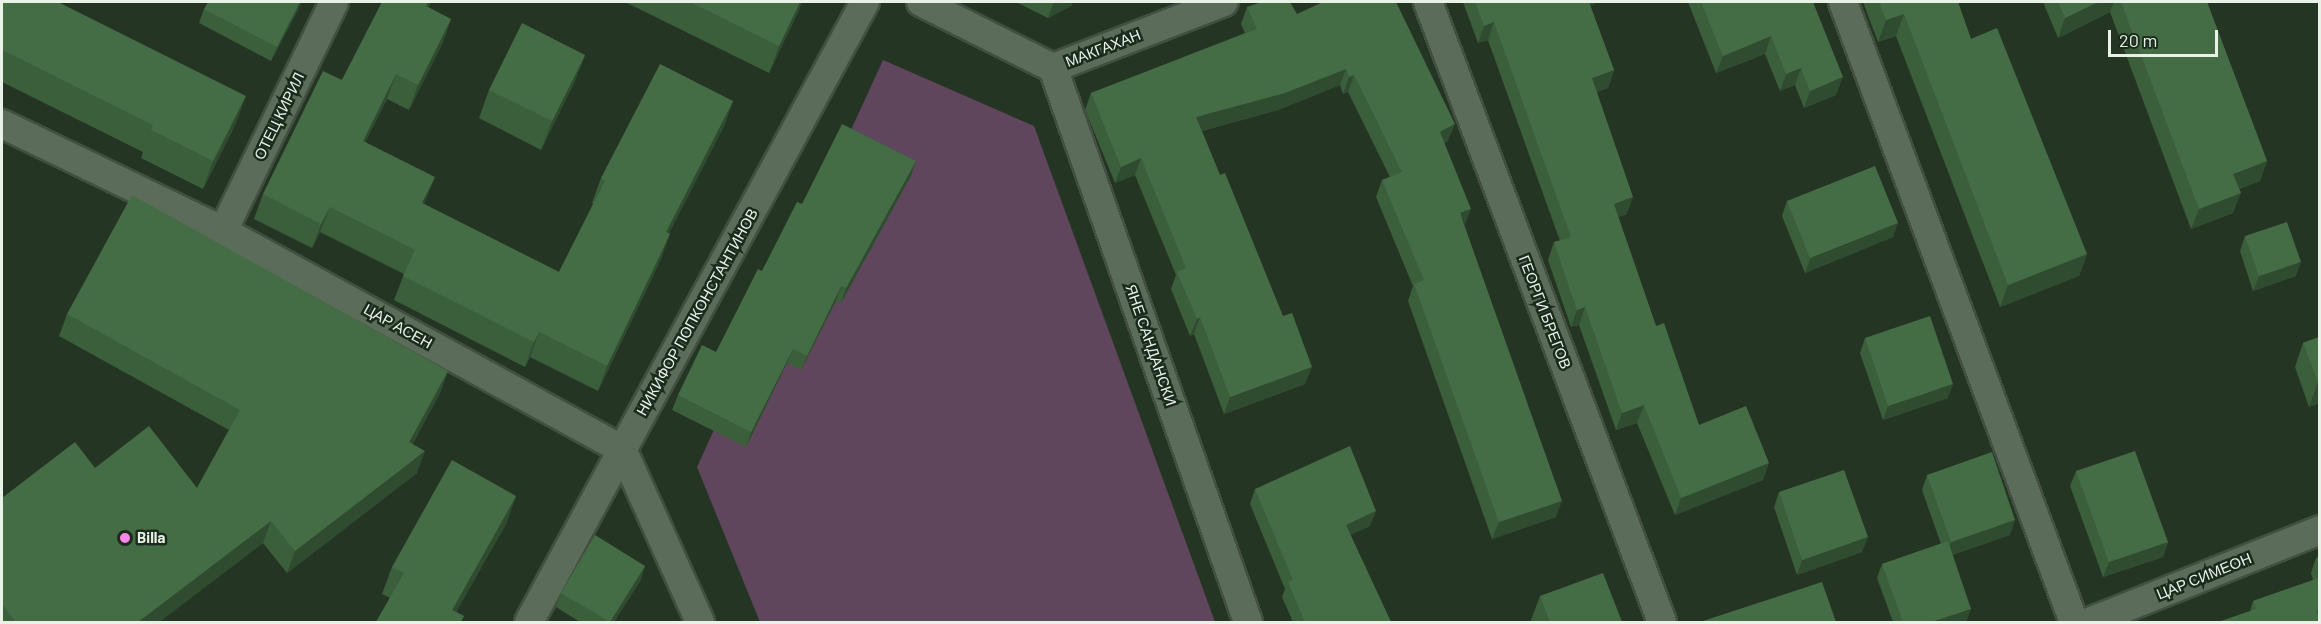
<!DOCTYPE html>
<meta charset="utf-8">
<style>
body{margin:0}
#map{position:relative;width:2321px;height:624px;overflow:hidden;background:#253524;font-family:Barlow,sans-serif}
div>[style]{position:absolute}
.green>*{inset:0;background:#60465c}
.roads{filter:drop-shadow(2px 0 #424f41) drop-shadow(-2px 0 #424f41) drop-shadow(0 2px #424f41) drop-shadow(0 -2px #424f41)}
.street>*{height:28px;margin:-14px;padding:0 14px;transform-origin:14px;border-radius:14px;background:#5b6c5a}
.wall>*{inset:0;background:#3b5e3b}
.shaded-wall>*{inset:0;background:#304c30}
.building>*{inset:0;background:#456d45}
.dots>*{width:16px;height:16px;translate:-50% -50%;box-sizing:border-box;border:3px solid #1b2b1b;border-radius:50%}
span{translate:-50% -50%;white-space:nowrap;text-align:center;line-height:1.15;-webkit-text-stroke:5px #1b2b1b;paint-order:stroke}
.street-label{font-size:15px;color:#e8f2e7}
.poi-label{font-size:15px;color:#e8f2e7;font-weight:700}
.left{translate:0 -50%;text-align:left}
.frame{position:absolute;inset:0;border:3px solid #e8f2e7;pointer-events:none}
.scale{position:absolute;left:2108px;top:30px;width:110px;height:27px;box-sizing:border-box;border:3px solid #e8f2e7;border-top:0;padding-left:8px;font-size:18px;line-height:21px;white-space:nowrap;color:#e8f2e7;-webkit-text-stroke:4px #1b2b1b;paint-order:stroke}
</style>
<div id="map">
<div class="green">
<i style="clip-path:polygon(883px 60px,1034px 126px,1215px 622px,760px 622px,697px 467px)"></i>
</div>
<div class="roads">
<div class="street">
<i style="left:921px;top:2px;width:148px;rotate:26.6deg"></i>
<i style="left:1053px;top:68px;width:183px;rotate:-21.1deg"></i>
<i style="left:1428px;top:2px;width:663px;rotate:69.32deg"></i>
<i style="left:1843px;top:2px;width:662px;rotate:69.57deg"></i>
<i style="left:1053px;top:68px;width:587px;rotate:70.61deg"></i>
<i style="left:2px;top:124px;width:246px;rotate:25.8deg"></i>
<i style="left:223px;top:231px;width:455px;rotate:28.7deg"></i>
<i style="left:622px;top:449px;width:190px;rotate:65.7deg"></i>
<i style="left:223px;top:231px;width:254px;rotate:-64.1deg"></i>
<i style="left:529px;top:622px;width:705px;rotate:-61.55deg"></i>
<i style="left:2089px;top:622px;width:249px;rotate:-21.7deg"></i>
</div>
</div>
<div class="wall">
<i style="clip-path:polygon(2px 2px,236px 123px,203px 189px,141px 158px,143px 152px,2px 82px)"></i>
<i style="clip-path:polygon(382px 2px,431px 2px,428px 8px,451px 19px,442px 44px,409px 110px,387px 99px,365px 142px,424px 204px,559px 272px,593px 204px,592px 203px,601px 178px,733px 101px,724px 126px,669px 233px,661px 259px,598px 391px,530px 357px,525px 367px,394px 300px,404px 274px,320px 232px,312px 248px,254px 219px,263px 194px,342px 80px)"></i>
<i style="clip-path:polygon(625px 2px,802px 2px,798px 12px,769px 73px)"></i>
<i style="clip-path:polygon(1016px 2px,1073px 2px,1071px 6px,1048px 18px)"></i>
<i style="clip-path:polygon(1463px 2px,1600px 2px,1590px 5px,1614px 70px,1608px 88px,1597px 92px,1627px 214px,1618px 217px,1656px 326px,1699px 425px,1763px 480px,1675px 515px,1637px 423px,1616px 430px,1579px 325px,1571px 327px,1548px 260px,1554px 242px,1560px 241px,1488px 40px,1478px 43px)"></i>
<i style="clip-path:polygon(1688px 2px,1813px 2px,1836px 95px,1804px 108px,1795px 85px,1780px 91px,1765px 54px,1716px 73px)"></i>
<i style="clip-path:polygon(1863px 2px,1958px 2px,1971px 39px,2087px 254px,2079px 276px,2000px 307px,1896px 36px,1878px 42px)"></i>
<i style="clip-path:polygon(2043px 2px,2207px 2px,2267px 161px,2260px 181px,2239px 189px,2233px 213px,2191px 229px,2110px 12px,2058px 38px)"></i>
<i style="clip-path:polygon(1247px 7px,1297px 14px,1448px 141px,1444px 143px,1464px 226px,1556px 517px,1492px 539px,1408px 301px,1413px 286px,1376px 197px,1382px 180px,1390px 177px,1348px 92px,1343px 94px,1340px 85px,1278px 110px,1202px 131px,1305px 384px,1224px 414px,1194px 334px,1190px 336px,1171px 289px,1176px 275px,1135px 175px,1115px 183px,1085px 110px,1091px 93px,1245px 33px,1241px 24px)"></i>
<i style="clip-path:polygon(299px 8px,271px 61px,199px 23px,204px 9px)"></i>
<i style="clip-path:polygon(585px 55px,574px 83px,541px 150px,479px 118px,489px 90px)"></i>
<i style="clip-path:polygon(911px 176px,841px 303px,836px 301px,801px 370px,787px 363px,746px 447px,672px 410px,678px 395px,716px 352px,762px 271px,802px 204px)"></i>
<i style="clip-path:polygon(1787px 201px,1893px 237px,1805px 273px,1782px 216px)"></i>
<i style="clip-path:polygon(2245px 236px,2296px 276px,2253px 291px,2240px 251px)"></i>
<i style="clip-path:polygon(67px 314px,448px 371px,440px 393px,413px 443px,417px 473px,287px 573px,263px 543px,159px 622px,2px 622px,2px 498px,95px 468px,197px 488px,229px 430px,59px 336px)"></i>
<i style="clip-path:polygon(2319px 337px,2319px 403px,2309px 407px,2295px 367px,2303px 343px)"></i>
<i style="clip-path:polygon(1865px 338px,1948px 398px,1883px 420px,1860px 353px)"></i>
<i style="clip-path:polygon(2076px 471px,2168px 542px,2163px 557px,2103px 577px,2070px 486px)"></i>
<i style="clip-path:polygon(1927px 475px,2010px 535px,1952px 555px,1966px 622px,1893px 622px,1877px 578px,1882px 564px,1941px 544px,1922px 490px)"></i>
<i style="clip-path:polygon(1255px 489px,1370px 526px,1350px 535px,1391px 622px,1293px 622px,1282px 597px,1285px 589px,1250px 504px)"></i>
<i style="clip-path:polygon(1779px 492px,1862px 552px,1797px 575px,1774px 507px)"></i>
<i style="clip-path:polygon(516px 496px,506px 524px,456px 612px,464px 616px,461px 622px,376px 622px,390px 598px,382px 594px,392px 567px)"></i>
<i style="clip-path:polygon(2316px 558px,2319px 568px,2319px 622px,2250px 611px,2253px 601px,2313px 580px,2311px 573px)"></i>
<i style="clip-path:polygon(645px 566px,640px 581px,614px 622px,580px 622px,556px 607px,561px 593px)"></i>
<i style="clip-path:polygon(1540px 596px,1622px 622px,1532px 622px,1531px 620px)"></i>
</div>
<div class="shaded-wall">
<i style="clip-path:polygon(300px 2px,302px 2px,299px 8px,271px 61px,277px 47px)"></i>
<i style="clip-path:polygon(428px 2px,431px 2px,417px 31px,426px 6px)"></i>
<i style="clip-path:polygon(800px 2px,802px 2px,798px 12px,769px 73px,779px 46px)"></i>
<i style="clip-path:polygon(1054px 2px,1073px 2px,1071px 6px,1048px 18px)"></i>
<i style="clip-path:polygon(1582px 2px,1600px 2px,1579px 9px)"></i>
<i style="clip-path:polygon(2098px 2px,2114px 2px,2110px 12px,2058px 38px,2065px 18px)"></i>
<i style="clip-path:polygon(1904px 14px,1896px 36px,1878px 42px,1886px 20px)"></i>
<i style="clip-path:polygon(451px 19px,442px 44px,409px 110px,418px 85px)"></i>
<i style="clip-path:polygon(1494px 22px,1488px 40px,1478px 43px,1484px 26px)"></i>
<i style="clip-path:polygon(1771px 36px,1765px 54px,1716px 73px,1723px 56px)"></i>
<i style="clip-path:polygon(585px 55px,574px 83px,541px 150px,552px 121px)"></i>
<i style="clip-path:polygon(1801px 68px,1795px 85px,1780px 91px,1786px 74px)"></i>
<i style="clip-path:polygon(1346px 69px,1340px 85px,1278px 110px,1190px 134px,1196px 117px)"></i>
<i style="clip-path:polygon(1614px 70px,1608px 88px,1586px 96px,1592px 78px)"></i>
<i style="clip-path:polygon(396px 74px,387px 99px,353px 166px,363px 141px)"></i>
<i style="clip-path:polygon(1354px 75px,1348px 92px,1343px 94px,1349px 77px)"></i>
<i style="clip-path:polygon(1843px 77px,1836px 95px,1804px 108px,1810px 91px)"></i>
<i style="clip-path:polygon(246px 96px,236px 123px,203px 189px,213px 161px)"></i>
<i style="clip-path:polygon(733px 101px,724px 126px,657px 257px,666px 232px)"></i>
<i style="clip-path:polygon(1455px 124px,1448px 141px,1433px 148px,1440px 132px)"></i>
<i style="clip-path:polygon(1141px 158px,1135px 175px,1115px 183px,1121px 167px)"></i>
<i style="clip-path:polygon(916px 161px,911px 176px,841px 303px,846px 288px)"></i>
<i style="clip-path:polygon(2267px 161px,2260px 181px,2226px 194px,2233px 174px)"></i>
<i style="clip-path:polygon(435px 177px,425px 202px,413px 228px,422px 203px)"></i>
<i style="clip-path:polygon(2241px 193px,2233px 213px,2191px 229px,2199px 209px)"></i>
<i style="clip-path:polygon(1633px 197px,1627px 214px,1607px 221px,1614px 204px)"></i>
<i style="clip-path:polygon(330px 207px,320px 232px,312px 248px,321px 224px)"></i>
<i style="clip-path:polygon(1471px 209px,1465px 225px,1460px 213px)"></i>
<i style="clip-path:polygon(1898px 223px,1893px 237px,1805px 273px,1810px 258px)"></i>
<i style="clip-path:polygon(670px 234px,661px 259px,598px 391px,607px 366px)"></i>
<i style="clip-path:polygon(2087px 254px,2079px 276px,2000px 307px,2008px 285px)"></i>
<i style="clip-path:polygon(2301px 262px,2296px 276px,2253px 291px,2259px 276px)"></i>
<i style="clip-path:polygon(841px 286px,836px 301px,801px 370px,807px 356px)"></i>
<i style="clip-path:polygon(1585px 307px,1579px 325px,1571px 327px,1577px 310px)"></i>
<i style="clip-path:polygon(1200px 317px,1194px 334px,1190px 336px,1197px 319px)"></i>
<i style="clip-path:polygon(539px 332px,530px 357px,525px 367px,534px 342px)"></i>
<i style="clip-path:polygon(793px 349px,787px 363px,746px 447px,751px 432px)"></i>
<i style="clip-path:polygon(1312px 367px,1305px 384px,1224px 414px,1230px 397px)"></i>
<i style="clip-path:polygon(448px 371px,440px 393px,401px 464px,409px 442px)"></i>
<i style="clip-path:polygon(2319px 381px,2319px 403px,2309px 407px,2318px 382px)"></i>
<i style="clip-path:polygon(1953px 384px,1948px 398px,1883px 420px,1888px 406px)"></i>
<i style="clip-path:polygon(1644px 405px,1637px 423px,1616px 430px,1622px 413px)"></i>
<i style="clip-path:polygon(425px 451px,417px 473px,287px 573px,295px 551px)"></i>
<i style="clip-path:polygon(1769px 463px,1763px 480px,1675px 515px,1681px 498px)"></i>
<i style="clip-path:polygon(516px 496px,506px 524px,450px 622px,452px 610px)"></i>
<i style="clip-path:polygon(1562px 501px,1556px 517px,1492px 539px,1499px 522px)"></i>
<i style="clip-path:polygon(1376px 511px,1370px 526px,1340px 540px,1346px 525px)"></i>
<i style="clip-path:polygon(2015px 520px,2010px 535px,1945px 557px,1951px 542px)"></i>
<i style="clip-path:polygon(271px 521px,263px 543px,159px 622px,138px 622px)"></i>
<i style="clip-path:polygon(1868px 537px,1862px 552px,1797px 575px,1802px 560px)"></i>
<i style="clip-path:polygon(2168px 542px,2163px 557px,2103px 577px,2109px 562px)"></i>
<i style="clip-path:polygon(645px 566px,640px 581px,614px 622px,610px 622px)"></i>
<i style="clip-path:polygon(1971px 609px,1966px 622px,1931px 622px)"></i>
</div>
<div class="building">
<i style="clip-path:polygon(2px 2px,58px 2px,246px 96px,213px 161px,151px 130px,153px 125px,2px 50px)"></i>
<i style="clip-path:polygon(208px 2px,300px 2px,277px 47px,204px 9px)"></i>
<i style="clip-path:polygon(382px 2px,428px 2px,426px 6px,451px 19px,418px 85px,396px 74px,363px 141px,435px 177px,422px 203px,559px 272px,605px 181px,601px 178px,660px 64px,733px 101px,666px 232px,670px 234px,607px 366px,539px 332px,534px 342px,403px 276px,415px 250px,330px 207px,321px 224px,263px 194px,323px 71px,342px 80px)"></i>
<i style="clip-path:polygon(690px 2px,800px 2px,779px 46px)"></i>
<i style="clip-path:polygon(1262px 2px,1290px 2px,1297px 14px,1323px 2px,1396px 2px,1455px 124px,1440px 132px,1471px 209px,1460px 213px,1562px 501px,1499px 522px,1414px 284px,1424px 280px,1382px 180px,1402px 172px,1354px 75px,1349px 77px,1346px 69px,1285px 93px,1196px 117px,1220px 175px,1225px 173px,1283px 316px,1292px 313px,1312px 367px,1230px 397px,1200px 317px,1197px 319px,1177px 272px,1186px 268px,1141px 158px,1121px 167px,1091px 93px,1257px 29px,1247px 7px)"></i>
<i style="clip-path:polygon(1475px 2px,1589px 2px,1614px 70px,1592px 78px,1633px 197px,1614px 204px,1656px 326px,1664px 323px,1699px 425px,1746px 406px,1769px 463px,1681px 498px,1644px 405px,1622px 413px,1585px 307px,1577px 310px,1554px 242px,1571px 237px,1494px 22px,1484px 26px)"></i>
<i style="clip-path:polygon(1701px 2px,1813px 2px,1843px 77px,1810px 91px,1801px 68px,1786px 74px,1771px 36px,1723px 56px)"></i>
<i style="clip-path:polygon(1879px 2px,1958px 2px,1971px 39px,1997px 28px,2087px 254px,2008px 285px,1904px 14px,1886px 20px)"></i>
<i style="clip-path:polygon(2058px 2px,2098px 2px,2065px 18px)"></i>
<i style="clip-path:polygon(2121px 2px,2207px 2px,2267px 161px,2233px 174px,2241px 193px,2199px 209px)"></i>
<i style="clip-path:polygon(522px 23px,585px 55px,552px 121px,489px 90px)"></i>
<i style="clip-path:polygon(842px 124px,916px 161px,846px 288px,841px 286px,807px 356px,793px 349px,751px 432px,678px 395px,702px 345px,716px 352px,758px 269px,762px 271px,797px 202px,802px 204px)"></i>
<i style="clip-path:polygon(1875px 166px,1898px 223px,1810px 258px,1787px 201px)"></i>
<i style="clip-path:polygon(132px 195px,448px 371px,409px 442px,425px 451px,295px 551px,271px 521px,138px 622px,16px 622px,2px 604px,2px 498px,75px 442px,95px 468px,149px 426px,197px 488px,240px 410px,67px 314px)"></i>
<i style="clip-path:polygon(2287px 222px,2301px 262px,2259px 276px,2245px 236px)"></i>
<i style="clip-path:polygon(1930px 316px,1953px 384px,1888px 406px,1865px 338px)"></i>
<i style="clip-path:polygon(2319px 337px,2319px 381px,2318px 382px,2303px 343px)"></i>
<i style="clip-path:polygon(1350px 446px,1376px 511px,1346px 525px,1391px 622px,1305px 622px,1288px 582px,1293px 580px,1255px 489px)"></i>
<i style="clip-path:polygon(2135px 451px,2168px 542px,2109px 562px,2076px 471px)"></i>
<i style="clip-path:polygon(1992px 452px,2015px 520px,1951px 542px,1927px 475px)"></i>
<i style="clip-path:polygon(452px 460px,516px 496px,452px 610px,464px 616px,460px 622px,376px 622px,404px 573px,392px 567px)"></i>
<i style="clip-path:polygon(1844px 470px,1868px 537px,1802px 560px,1779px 492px)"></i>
<i style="clip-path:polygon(595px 535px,645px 566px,610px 622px,561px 593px)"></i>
<i style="clip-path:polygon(1948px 541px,1971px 609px,1931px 622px,1903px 622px,1882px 564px)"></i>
<i style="clip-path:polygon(2319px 557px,2319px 568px,2316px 558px)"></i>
<i style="clip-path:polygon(1603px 573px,1622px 622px,1550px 622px,1540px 596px)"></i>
<i style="clip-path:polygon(2319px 578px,2319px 609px,2316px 610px,2319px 619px,2319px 622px,2218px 622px,2256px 609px,2253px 601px)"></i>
<i style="clip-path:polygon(1822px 582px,1836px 622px,1700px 622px)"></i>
</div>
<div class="dots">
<i style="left:125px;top:538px;background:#f888ea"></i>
</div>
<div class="street-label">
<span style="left:1103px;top:48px;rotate:-21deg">МАКГАХАН</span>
<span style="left:279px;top:116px;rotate:-64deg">ОТЕЦ КИРИЛ</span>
<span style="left:697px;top:312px;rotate:-61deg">НИКИФОР ПОПКОНСТАНТИНОВ</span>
<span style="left:1545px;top:312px;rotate:69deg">ГЕОРГИ БРЕГОВ</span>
<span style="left:398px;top:326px;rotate:29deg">ЦАР АСЕН</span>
<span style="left:1151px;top:345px;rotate:71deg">ЯНЕ САНДАНСКИ</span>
<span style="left:2204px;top:576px;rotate:-22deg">ЦАР СИМЕОН</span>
</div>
<div class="poi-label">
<span class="left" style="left:137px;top:538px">Billa</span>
</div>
<div class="frame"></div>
<div class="scale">20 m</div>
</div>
